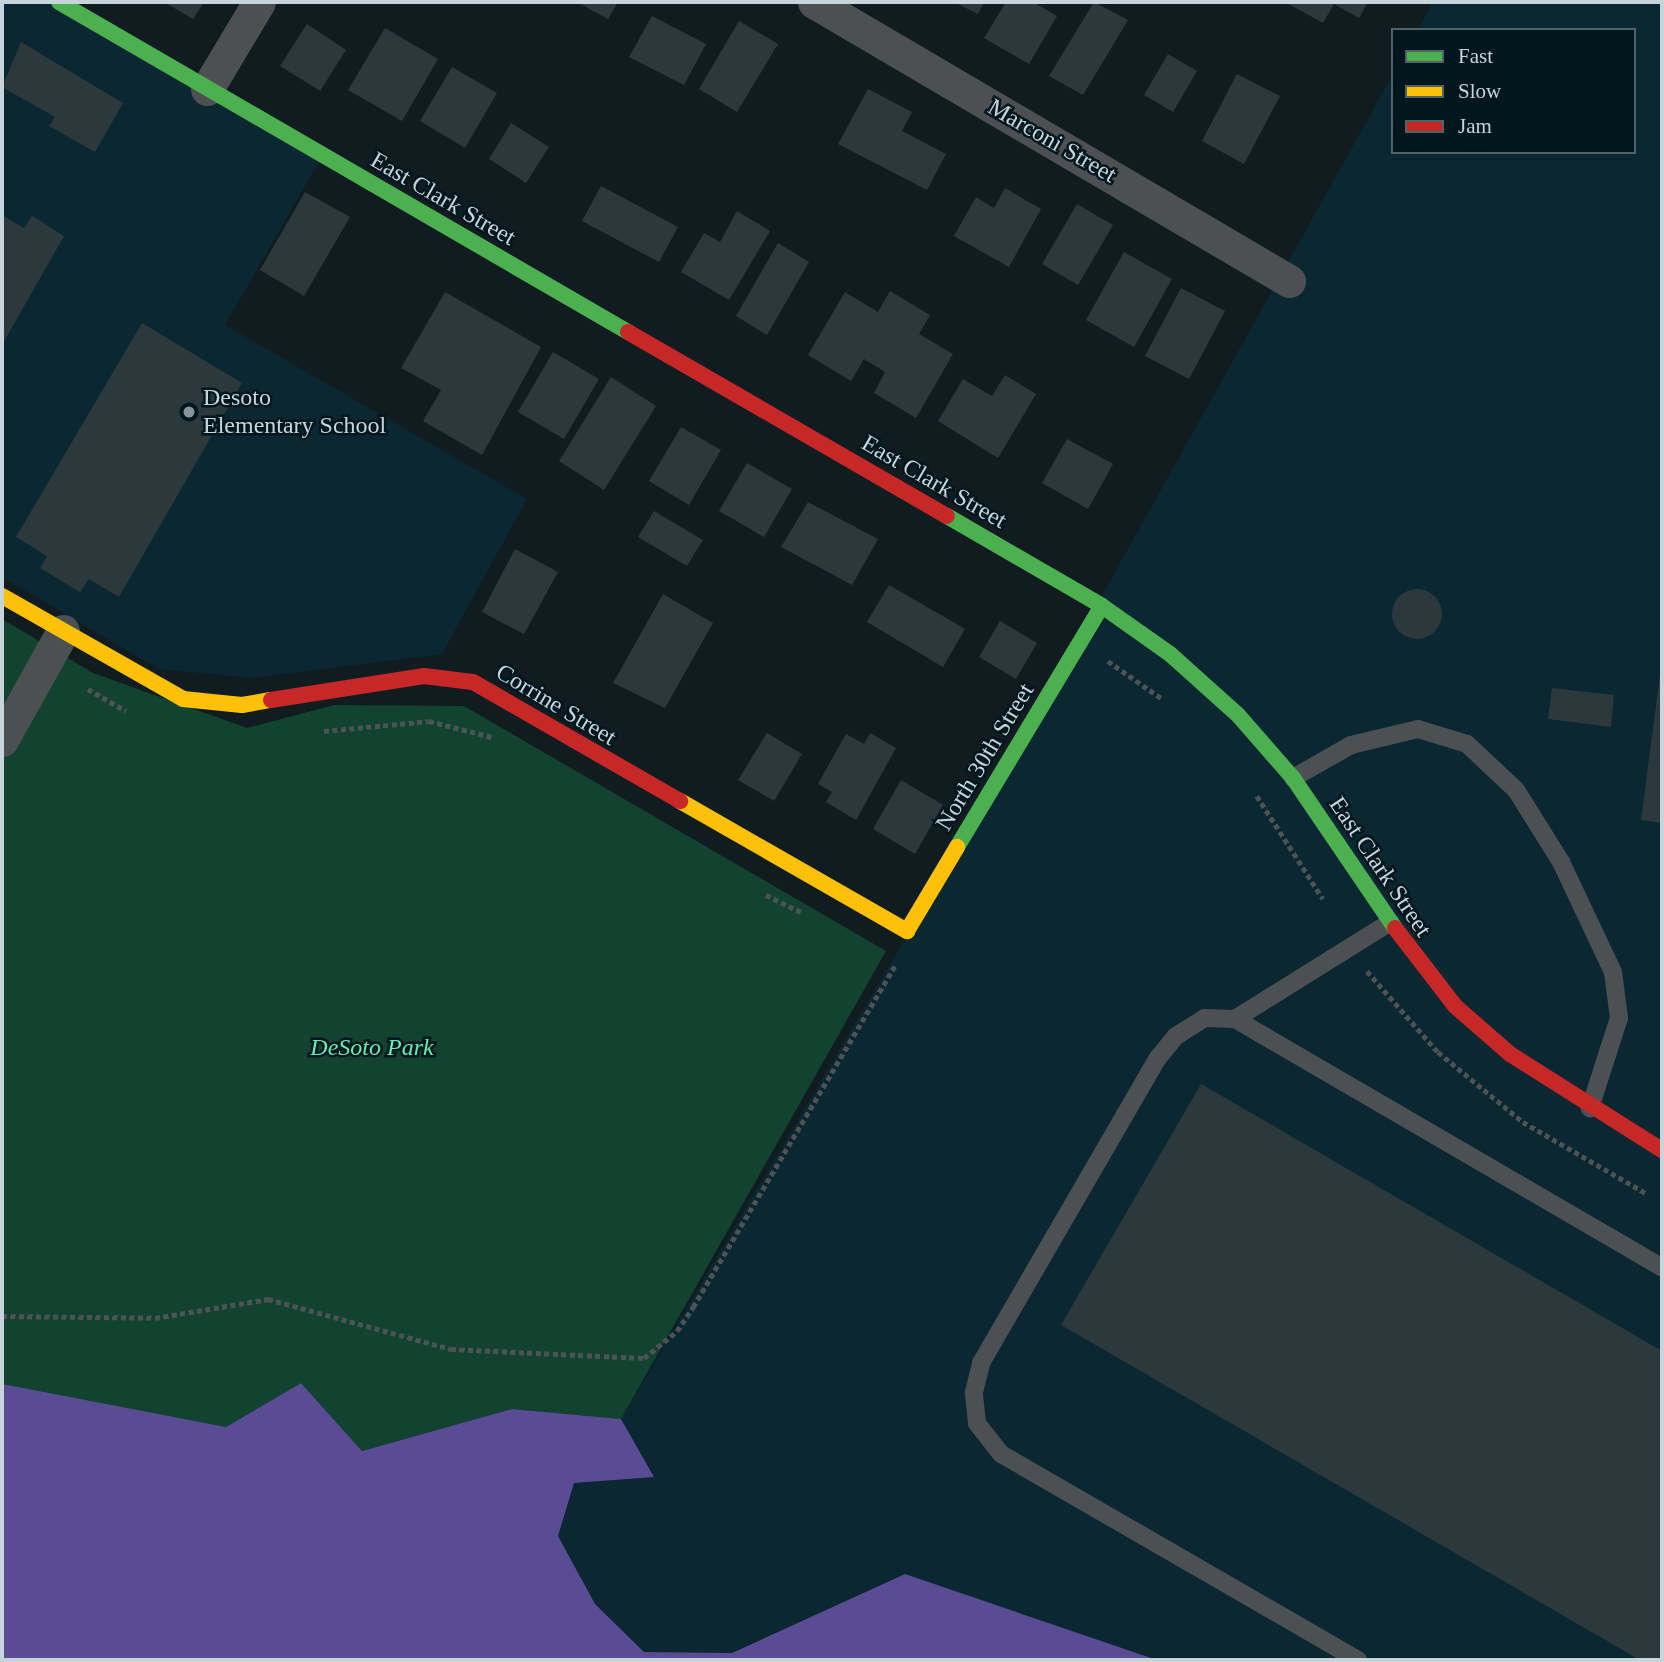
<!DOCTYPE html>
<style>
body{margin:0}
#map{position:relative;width:1664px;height:1662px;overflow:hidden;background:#111c21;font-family:Georgia,serif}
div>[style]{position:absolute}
.built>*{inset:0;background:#0b2732}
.green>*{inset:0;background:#114330}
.water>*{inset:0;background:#5a4c94}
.building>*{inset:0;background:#2b393c}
.round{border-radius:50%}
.path>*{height:4.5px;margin-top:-2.25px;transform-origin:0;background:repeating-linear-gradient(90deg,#4d5254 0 5px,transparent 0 8.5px)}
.lane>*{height:18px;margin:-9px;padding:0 9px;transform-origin:9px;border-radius:9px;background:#4c5053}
.street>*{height:33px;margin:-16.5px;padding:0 16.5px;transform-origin:16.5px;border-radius:16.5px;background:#4c5053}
.fast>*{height:16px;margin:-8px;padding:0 8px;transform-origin:8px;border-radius:8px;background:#4caf50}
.slow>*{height:16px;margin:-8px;padding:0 8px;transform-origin:8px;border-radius:8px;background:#ffc107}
.jam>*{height:16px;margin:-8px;padding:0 8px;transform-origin:8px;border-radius:8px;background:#c62828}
.dots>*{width:19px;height:19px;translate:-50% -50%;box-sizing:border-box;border:4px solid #02161e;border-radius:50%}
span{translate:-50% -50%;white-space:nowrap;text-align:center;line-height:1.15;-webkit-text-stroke:5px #02161e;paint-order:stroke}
.street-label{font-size:24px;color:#c7d4d9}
.poi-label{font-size:24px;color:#c7d4d9}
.left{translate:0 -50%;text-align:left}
.park-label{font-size:24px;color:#61f1b3;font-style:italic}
.frame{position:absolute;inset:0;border:4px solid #c7d4d9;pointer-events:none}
.legend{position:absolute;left:1391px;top:28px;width:245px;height:126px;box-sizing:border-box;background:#02161e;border:2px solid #516269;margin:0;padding:9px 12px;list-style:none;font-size:21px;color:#c7d4d9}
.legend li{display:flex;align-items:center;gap:14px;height:35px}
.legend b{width:35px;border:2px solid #516269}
</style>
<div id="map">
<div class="built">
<i style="clip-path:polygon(2px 2px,67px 2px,324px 153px,225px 325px,527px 499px,442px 654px,252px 678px,159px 669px,2px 577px)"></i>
<i style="clip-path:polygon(1433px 2px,1662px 2px,1662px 1660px,1157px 1660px,905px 1574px,732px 1653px,644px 1652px,595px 1604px,558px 1536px,574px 1483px,653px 1477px,621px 1419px,995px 787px,1393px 74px,1393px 152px,1634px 152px,1634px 30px,1418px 30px)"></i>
</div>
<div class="green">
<i style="clip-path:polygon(2px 619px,93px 673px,247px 728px,334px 705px,464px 706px,886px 951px,621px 1419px,512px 1409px,362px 1451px,301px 1383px,226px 1427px,2px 1385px)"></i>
</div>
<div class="water">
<i style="clip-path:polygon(301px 1383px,362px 1451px,512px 1409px,621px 1419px,654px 1477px,574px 1483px,558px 1536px,595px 1604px,644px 1652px,732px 1653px,905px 1574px,1157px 1660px,2px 1660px,2px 1384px,226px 1427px)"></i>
</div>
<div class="building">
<i style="clip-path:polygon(164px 2px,204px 2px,193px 19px)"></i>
<i style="clip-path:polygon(577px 2px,618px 2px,608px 19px)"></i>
<i style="clip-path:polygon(954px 2px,984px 2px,978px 14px)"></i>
<i style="clip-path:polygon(1006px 2px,1033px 2px,1057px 16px,1029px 64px,984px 38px)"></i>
<i style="clip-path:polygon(1094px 2px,1128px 20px,1083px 95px,1049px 76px)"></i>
<i style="clip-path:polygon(1285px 2px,1368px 2px,1359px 18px,1334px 4px,1323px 23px)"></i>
<i style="clip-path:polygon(652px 16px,706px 44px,684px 85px,629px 57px)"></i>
<i style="clip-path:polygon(739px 21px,778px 44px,737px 112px,699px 89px)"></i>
<i style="clip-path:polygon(307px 24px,346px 50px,320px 91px,280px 66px)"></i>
<i style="clip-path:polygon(385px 28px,438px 59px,402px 121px,348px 90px)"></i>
<i style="clip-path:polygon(21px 42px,123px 103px,95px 152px,49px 126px,55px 117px,2px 87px)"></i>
<i style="clip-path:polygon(1168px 54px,1197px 71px,1173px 112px,1144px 95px)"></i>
<i style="clip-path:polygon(452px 67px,497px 93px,465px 148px,420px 121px)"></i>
<i style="clip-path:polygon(1237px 74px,1280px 96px,1244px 164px,1202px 141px)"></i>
<i style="clip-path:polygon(868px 89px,912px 112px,902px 131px,946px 154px,927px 190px,838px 144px)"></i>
<i style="clip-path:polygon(511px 123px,549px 147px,526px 183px,489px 159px)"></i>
<i style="clip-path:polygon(601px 186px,678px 227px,659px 262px,582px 221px)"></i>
<i style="clip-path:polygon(1005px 188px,1041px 209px,1009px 267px,954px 236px,976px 197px,994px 208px)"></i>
<i style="clip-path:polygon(305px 192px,350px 217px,304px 296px,260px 270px)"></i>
<i style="clip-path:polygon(1077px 204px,1113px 225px,1078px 285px,1042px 264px)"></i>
<i style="clip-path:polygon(737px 211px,770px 231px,729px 300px,681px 272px,704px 233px,720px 242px)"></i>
<i style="clip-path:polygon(2px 215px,24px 228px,32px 216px,64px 236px,2px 345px)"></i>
<i style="clip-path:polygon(778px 243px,809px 262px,767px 335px,736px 316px)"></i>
<i style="clip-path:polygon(1124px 252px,1172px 279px,1134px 347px,1086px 320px)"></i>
<i style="clip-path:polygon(1181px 288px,1225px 311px,1189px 379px,1145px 356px)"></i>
<i style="clip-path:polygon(890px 291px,930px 315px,919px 334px,953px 354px,916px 418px,874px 393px,885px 372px,864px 359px,851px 381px,808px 355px,845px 292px,878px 312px)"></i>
<i style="clip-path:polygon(445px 292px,541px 347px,482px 455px,423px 421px,441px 390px,401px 368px)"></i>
<i style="clip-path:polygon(142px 323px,242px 383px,119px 597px,89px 579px,80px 592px,40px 568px,47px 556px,16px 537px)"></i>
<i style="clip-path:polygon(553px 352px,599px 379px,564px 439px,518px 412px)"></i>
<i style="clip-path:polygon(1005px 375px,1036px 394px,998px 458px,938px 421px,963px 379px,992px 396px)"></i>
<i style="clip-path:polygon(611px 377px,656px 406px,604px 490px,559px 461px)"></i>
<i style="clip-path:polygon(681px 427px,721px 450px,689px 505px,649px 481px)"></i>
<i style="clip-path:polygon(1067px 439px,1113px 464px,1088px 509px,1042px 483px)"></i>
<i style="clip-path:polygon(747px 463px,792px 489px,764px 537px,719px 511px)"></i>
<i style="clip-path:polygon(808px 502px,878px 539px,852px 585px,781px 547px)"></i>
<i style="clip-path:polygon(654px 511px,703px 540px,687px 566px,638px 537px)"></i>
<i style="clip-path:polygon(515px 549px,558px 572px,524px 634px,482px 612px)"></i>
<i style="clip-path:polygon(889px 585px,965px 629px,943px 667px,867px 622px)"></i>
<i class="round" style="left:1392px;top:589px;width:50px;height:50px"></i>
<i style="clip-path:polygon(663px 594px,713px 623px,665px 708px,613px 683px)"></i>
<i style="clip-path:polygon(1000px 621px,1037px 643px,1016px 679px,979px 657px)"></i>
<i style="clip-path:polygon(1661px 667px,1662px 667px,1662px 823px,1641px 820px)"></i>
<i style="clip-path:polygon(1552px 688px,1614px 695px,1611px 727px,1548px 719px)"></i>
<i style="clip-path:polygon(767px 733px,802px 754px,774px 801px,738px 780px)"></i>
<i style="clip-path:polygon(870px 733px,896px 748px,856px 820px,826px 802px,832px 792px,818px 784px,846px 734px,864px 744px)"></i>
<i style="clip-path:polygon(901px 780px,943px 805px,915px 854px,873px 829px)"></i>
<i style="clip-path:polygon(1201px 1084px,1662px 1351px,1662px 1660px,1640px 1660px,1061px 1325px)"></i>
</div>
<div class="path">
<i style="left:1108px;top:661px;width:65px;rotate:34.9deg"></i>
<i style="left:88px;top:689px;width:44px;rotate:30.1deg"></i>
<i style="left:324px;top:731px;width:105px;rotate:-5.4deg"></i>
<i style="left:429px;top:721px;width:65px;rotate:14.3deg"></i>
<i style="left:1257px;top:796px;width:122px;rotate:57.3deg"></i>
<i style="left:766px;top:895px;width:39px;rotate:26deg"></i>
<i style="left:1367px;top:971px;width:108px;rotate:48.8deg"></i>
<i style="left:1438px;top:1052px;width:110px;rotate:39.5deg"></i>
<i style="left:1523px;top:1122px;width:143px;rotate:30.1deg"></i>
<i style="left:2px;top:1316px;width:153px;rotate:0.7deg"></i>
<i style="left:155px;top:1318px;width:115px;rotate:-9.5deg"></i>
<i style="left:268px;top:1299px;width:190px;rotate:15.3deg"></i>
<i style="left:451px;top:1349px;width:193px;rotate:2.7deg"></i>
<i style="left:644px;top:1358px;width:43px;rotate:-39.3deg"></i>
<i style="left:677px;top:1331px;width:29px;rotate:-56deg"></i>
<i style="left:693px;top:1307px;width:399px;rotate:-59.4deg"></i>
</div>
<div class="lane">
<i style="left:1293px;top:778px;width:67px;rotate:-29.6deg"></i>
<i style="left:1351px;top:745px;width:69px;rotate:-13.4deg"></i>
<i style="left:1418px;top:729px;width:51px;rotate:17deg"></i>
<i style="left:1467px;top:744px;width:67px;rotate:43.2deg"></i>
<i style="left:1516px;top:790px;width:85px;rotate:58deg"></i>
<i style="left:1561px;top:862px;width:122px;rotate:64.7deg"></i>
<i style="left:1613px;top:972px;width:46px;rotate:82.6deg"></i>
<i style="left:1619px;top:1018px;width:95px;rotate:107.9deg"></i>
<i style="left:1235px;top:1019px;width:183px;rotate:-32deg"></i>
<i style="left:1358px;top:1660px;width:412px;rotate:-150deg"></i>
<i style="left:1001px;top:1454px;width:39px;rotate:-128deg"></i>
<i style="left:977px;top:1423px;width:31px;rotate:-96deg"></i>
<i style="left:974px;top:1392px;width:30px;rotate:-76deg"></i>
<i style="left:981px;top:1363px;width:353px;rotate:-59.9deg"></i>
<i style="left:1158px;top:1058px;width:28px;rotate:-51deg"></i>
<i style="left:1176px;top:1036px;width:34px;rotate:-32deg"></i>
<i style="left:1205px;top:1018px;width:30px;rotate:2deg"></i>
<i style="left:1235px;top:1019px;width:494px;rotate:30.2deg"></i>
</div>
<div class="street">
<i style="left:814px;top:2px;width:551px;rotate:30.43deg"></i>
<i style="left:207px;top:89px;width:101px;rotate:-59.1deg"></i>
<i style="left:2px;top:740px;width:125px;rotate:-60.8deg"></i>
</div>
<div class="fast">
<i style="left:59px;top:2px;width:658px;rotate:30.11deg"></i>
<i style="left:947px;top:516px;width:179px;rotate:30.1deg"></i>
<i style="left:1102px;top:606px;width:83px;rotate:35.2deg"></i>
<i style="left:1170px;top:654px;width:91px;rotate:41.9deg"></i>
<i style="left:1238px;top:715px;width:84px;rotate:48.9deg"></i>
<i style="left:1293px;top:778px;width:181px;rotate:55.8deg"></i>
<i style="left:957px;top:847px;width:281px;rotate:-59deg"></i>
</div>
<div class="slow">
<i style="left:2px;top:596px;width:208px;rotate:29.6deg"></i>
<i style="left:183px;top:699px;width:59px;rotate:5.8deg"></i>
<i style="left:242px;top:705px;width:29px;rotate:-10deg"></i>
<i style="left:680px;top:801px;width:262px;rotate:29.8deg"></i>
<i style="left:907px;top:931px;width:98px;rotate:-59.2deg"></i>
</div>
<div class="jam">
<i style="left:628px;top:332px;width:368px;rotate:30deg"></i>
<i style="left:271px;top:700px;width:155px;rotate:-8.9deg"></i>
<i style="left:424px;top:676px;width:49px;rotate:7deg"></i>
<i style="left:473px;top:682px;width:239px;rotate:29.9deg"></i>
<i style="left:1395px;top:928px;width:98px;rotate:52.4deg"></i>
<i style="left:1455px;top:1006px;width:73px;rotate:41.1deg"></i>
<i style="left:1510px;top:1054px;width:180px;rotate:32.3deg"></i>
</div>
<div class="dots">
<i style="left:189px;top:412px;background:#879499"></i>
</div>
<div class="street-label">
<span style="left:1052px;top:141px;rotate:30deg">Marconi Street</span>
<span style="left:443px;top:199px;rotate:30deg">East Clark Street</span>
<span style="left:934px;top:482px;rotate:30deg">East Clark Street</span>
<span style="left:556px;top:705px;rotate:31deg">Corrine Street</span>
<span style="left:985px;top:757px;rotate:-59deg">North 30th Street</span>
<span style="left:1380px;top:867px;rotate:56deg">East Clark Street</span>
</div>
<div class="poi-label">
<span class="left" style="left:203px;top:412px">Desoto<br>Elementary School</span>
</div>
<div class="park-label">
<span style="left:372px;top:1048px">DeSoto Park</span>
</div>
<div class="frame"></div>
<ul class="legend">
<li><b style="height:9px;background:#4caf50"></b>Fast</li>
<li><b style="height:9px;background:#ffc107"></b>Slow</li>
<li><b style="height:9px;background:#c62828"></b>Jam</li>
</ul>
</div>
